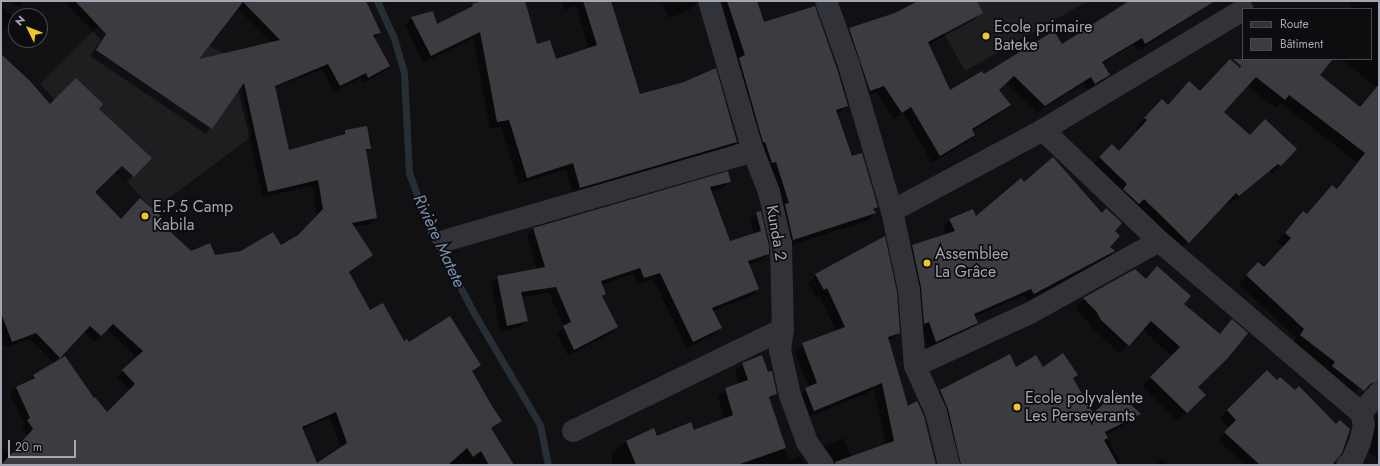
<!DOCTYPE html>
<meta charset="utf-8">
<style>
body{margin:0}
#map{position:relative;width:1380px;height:466px;overflow:hidden;background:#111113;font-family:Jost,sans-serif}
div>[style]{position:absolute}
.built>*{inset:0;background:#1e1d20}
.shadow>*{inset:0;background:#0007}
.stream>*{height:7px;margin:-3.5px;padding:0 3.5px;transform-origin:3.5px;border-radius:3.5px;background:#282e36}
.building>*{inset:0;background:#3c3b40}
.minor>*{height:22px;margin:-11px;padding:0 11px;transform-origin:11px;border-radius:11px;background:#323338}
.dots>*{width:11px;height:11px;translate:-50% -50%;box-sizing:border-box;border:2px solid #0d0c0e;border-radius:50%}
span{translate:-50% -50%;white-space:nowrap;text-align:center;line-height:1.15;-webkit-text-stroke:3.5px #0d0c0e;paint-order:stroke}
.poi-label{font-size:16px;color:#a3a6b3}
.left{translate:0 -50%;text-align:left}
.street-label{font-size:16px;color:#a3a6b3}
.water-label{font-size:17px;color:#798faf;font-style:italic}
.frame{position:absolute;inset:0;border:2px solid #a3a6b3;pointer-events:none}
.legend{position:absolute;left:1242px;top:8px;width:130px;height:52px;box-sizing:border-box;background:#0d0c0e;border:1px solid #494a50;margin:0;padding:5px 7px;list-style:none;font-size:12px;color:#a3a6b3}
.legend li{display:flex;align-items:center;gap:8px;height:20px}
.legend b{width:20px;border:1px solid #494a50}
.north{position:absolute;left:8px;top:8px;width:40px;height:40px;box-sizing:border-box;background:#0d0c0e;border:1px solid #494a50;border-radius:50%;rotate:313deg;font-size:11px;font-weight:700;line-height:16px;text-align:center;color:#a3a6b3}
.north::after{content:'';display:block;margin:auto;width:14px;height:18px;background:#efc72d;clip-path:polygon(50% 0,100% 100%,50% 72%,0 100%)}
.scale{position:absolute;left:8px;top:440px;width:68px;height:18px;box-sizing:border-box;border:2px solid #a3a6b3;border-top:0;padding-left:5px;font-size:12px;line-height:14px;white-space:nowrap;color:#a3a6b3;-webkit-text-stroke:3px #0d0c0e;paint-order:stroke}
</style>
<div id="map">
<div class="built">
<i style="clip-path:polygon(926px 1px,1088px 1px,965px 71px)"></i>
<i style="clip-path:polygon(122px 2px,236px 59px,252px 136px,153px 210px,40px 84px)"></i>
</div>
<div class="shadow">
<i style="clip-path:polygon(10px 1px,24px 1px,19px 7px)"></i>
<i style="clip-path:polygon(evenodd,64px 1px,364px 1px,380px 33px,374px 39px,389px 66px,383px 72px,362px 83px,360px 78px,334px 92px,322px 69px,274px 88px,288px 151px,340px 136px,345px 131px,370px 148px,365px 153px,376px 218px,371px 224px,353px 227px,372px 255px,348px 273px,369px 311px,403px 343px,480px 365px,472px 372px,501px 421px,491px 429px,512px 465px,34px 465px,28px 435px,22px 427px,25px 424px,10px 394px,16px 388px,28px 382px,34px 376px,54px 363px,30px 339px,6px 347px,5px 345px,1px 346px,1px 55px,50px 105px,98px 109px,150px 158px,127px 182px,115px 171px,93px 192px,121px 220px,159px 222px,191px 252px,215px 257px,281px 246px,298px 237px,317px 216px,312px 186px,263px 197px,238px 89px,206px 134px,90px 56px,101px 40px,64px 1px,237px 8px,272px 43px,196px 61px,237px 8px,64px 1px,107px 329px,137px 358px,117px 377px,130px 390px,107px 413px,54px 362px,84px 331px,95px 342px,107px 329px,64px 1px,330px 417px,341px 448px,316px 464px,302px 429px,330px 417px)"></i>
<i style="clip-path:polygon(485px 1px,524px 1px,536px 45px,555px 60px,589px 49px,576px 6px,565px 10px,562px 1px,610px 1px,640px 95px,685px 83px,715px 69px,736px 142px,729px 150px,573px 195px,566px 169px,519px 184px,501px 127px,490px 129px,473px 38px,423px 63px,405px 25px,412px 18px,436px 25px,469px 8px,473px 5px)"></i>
<i style="clip-path:polygon(662px 1px,696px 1px,696px 3px,688px 11px,668px 18px)"></i>
<i style="clip-path:polygon(709px 1px,756px 1px,764px 24px,847px 106px,837px 115px,851px 157px,877px 207px,873px 210px,875px 213px,867px 221px,785px 247px)"></i>
<i style="clip-path:polygon(920px 1px,976px 1px,982px 13px,974px 20px,928px 45px,950px 91px,984px 75px,1061px 45px,1131px 1px,1214px 1px,1138px 51px,1134px 44px,1102px 64px,1109px 75px,1102px 82px,1088px 91px,1084px 84px,1037px 112px,1006px 83px,998px 91px,1010px 105px,1003px 112px,972px 131px,974px 135px,967px 142px,932px 163px,903px 113px,894px 119px,876px 92px,862px 98px,842px 36px,850px 29px,895px 14px)"></i>
<i style="clip-path:polygon(1348px 1px,1379px 1px,1379px 364px,1351px 397px,1292px 344px,1297px 338px,1238px 284px,1250px 272px,1264px 268px,1283px 247px,1277px 242px,1295px 221px,1303px 212px,1306px 215px,1324px 195px,1336px 190px,1357px 162px,1280px 103px,1276px 108px,1247px 86px,1222px 112px,1280px 165px,1272px 174px,1269px 171px,1230px 204px,1227px 201px,1179px 251px,1091px 167px,1103px 154px,1119px 152px,1139px 130px,1137px 127px,1153px 109px,1167px 105px,1189px 82px,1200px 92px,1239px 68px,1246px 59px,1332px 59px,1318px 75px,1359px 107px,1376px 87px,1341px 59px,1371px 59px,1371px 9px,1349px 9px,1353px 5px)"></i>
<i style="clip-path:polygon(1px 6px,15px 19px,1px 33px)"></i>
<i style="clip-path:polygon(728px 172px,730px 182px,723px 188px,711px 192px,730px 242px,754px 234px,750px 220px,757px 213px,768px 254px,761px 261px,748px 265px,758px 289px,751px 296px,713px 311px,721px 328px,714px 334px,687px 348px,653px 279px,637px 284px,634px 274px,601px 285px,605px 294px,602px 298px,617px 327px,610px 334px,568px 356px,557px 334px,564px 327px,549px 293px,521px 297px,526px 320px,520px 327px,500px 332px,491px 283px,498px 277px,537px 270px,527px 236px,533px 229px)"></i>
<i style="clip-path:polygon(1023px 183px,1114px 231px,1109px 247px,1114px 251px,1107px 258px,1027px 301px,1024px 295px,974px 317px,976px 323px,969px 330px,929px 349px,921px 329px,905px 253px,913px 246px,946px 235px,943px 227px,950px 220px,976px 218px)"></i>
<i style="clip-path:polygon(816px 275px,899px 332px,888px 342px,907px 407px,935px 465px,825px 465px,817px 454px,825px 446px,844px 438px,851px 457px,886px 445px,874px 390px,806px 418px,797px 397px,809px 388px,795px 352px,803px 344px,836px 331px,819px 295px,816px 297px,808px 283px)"></i>
<i style="clip-path:polygon(1146px 280px,1183px 304px,1219px 334px,1232px 321px,1197px 388px,1204px 395px,1178px 421px,1142px 386px,1172px 356px,1142px 329px,1120px 353px,1093px 329px,1075px 307px,1084px 298px)"></i>
<i style="clip-path:polygon(1009px 356px,1016px 368px,1043px 368px,1077px 375px,1073px 379px,1093px 414px,1139px 414px,1132px 421px,1105px 435px,1121px 463px,1119px 465px,952px 465px,932px 398px,940px 391px)"></i>
<i style="clip-path:polygon(743px 364px,776px 394px,769px 400px,789px 461px,800px 456px,807px 465px,612px 465px,612px 453px,620px 445px,654px 430px,657px 437px,694px 431px,725px 419px,718px 397px,726px 389px,739px 384px,735px 371px)"></i>
<i style="clip-path:polygon(1267px 372px,1330px 465px,1245px 465px,1218px 440px,1229px 428px,1220px 418px)"></i>
<i style="clip-path:polygon(1379px 415px,1379px 461px,1368px 450px,1371px 426px)"></i>
<i style="clip-path:polygon(1px 447px,12px 457px,3px 465px,1px 465px)"></i>
<i style="clip-path:polygon(1162px 459px,1169px 465px,1156px 465px)"></i>
</div>
<div class="stream">
<i style="left:377px;top:1px;width:41px;rotate:65.3deg"></i>
<i style="left:394px;top:38px;width:37px;rotate:74deg"></i>
<i style="left:404px;top:74px;width:99px;rotate:87.1deg"></i>
<i style="left:409px;top:173px;width:61px;rotate:69.8deg"></i>
<i style="left:430px;top:230px;width:96px;rotate:62.1deg"></i>
<i style="left:475px;top:315px;width:128px;rotate:59.4deg"></i>
<i style="left:540px;top:425px;width:41px;rotate:78.7deg"></i>
</div>
<div class="building">
<i style="clip-path:polygon(evenodd,75px 1px,366px 1px,381px 33px,373px 35px,390px 66px,368px 78px,366px 73px,340px 86px,328px 64px,275px 86px,289px 150px,345px 134px,345px 130px,367px 126px,371px 149px,366px 149px,377px 218px,352px 223px,373px 255px,349px 272px,370px 310px,383px 303px,404px 341px,407px 339px,409px 342px,450px 316px,481px 365px,472px 371px,492px 406px,502px 421px,491px 428px,514px 465px,489px 465px,481px 451px,473px 457px,467px 448px,448px 465px,1px 465px,33px 429px,27px 420px,30px 418px,16px 387px,35px 378px,33px 375px,65px 356px,94px 398px,95px 397px,107px 412px,135px 384px,122px 370px,143px 351px,113px 324px,101px 336px,90px 326px,60px 358px,36px 333px,12px 342px,1px 313px,1px 54px,30px 81px,50px 104px,76px 78px,103px 104px,99px 109px,152px 158px,134px 177px,122px 166px,95px 192px,121px 219px,140px 198px,163px 218px,160px 222px,191px 251px,210px 243px,215px 255px,241px 251px,273px 232px,281px 245px,298px 235px,323px 209px,318px 180px,268px 192px,244px 83px,212px 129px,96px 50px,106px 34px,75px 1px,243px 2px,280px 40px,199px 59px,243px 2px,75px 1px,336px 412px,347px 443px,317px 463px,302px 427px,336px 412px)"></i>
<i style="clip-path:polygon(483px 1px,525px 1px,537px 44px,550px 40px,556px 59px,597px 45px,583px 1px,611px 1px,640px 94px,684px 82px,716px 68px,737px 142px,580px 188px,573px 163px,527px 178px,509px 120px,497px 122px,480px 32px,431px 56px,411px 17px,433px 11px,437px 24px,473px 6px,472px 4px)"></i>
<i style="clip-path:polygon(727px 1px,757px 1px,764px 22px,815px 6px,837px 69px,848px 106px,836px 110px,852px 156px,862px 153px,878px 207px,873px 209px,876px 213px,793px 240px,785px 204px,789px 203px,776px 162px,772px 163px,765px 142px,763px 142px,739px 58px,745px 55px)"></i>
<i style="clip-path:polygon(918px 1px,977px 1px,983px 13px,928px 42px,950px 90px,982px 71px,984px 74px,1054px 31px,1062px 44px,1129px 1px,1215px 1px,1145px 44px,1142px 38px,1102px 62px,1110px 75px,1095px 84px,1091px 77px,1045px 106px,1014px 76px,999px 90px,1011px 105px,972px 129px,975px 135px,940px 156px,911px 107px,902px 113px,884px 86px,870px 91px,849px 28px,895px 13px)"></i>
<i style="clip-path:polygon(1230px 59px,1240px 68px,1241px 66px,1233px 59px,1333px 59px,1320px 75px,1360px 107px,1379px 84px,1379px 381px,1370px 384px,1364px 391px,1332px 366px,1335px 362px,1300px 335px,1304px 329px,1246px 275px,1258px 262px,1264px 267px,1291px 238px,1285px 233px,1303px 211px,1307px 214px,1332px 185px,1337px 189px,1365px 153px,1289px 95px,1285px 100px,1256px 77px,1224px 112px,1250px 135px,1265px 119px,1297px 149px,1281px 166px,1278px 164px,1239px 196px,1236px 193px,1189px 243px,1144px 199px,1139px 204px,1123px 189px,1127px 184px,1099px 157px,1112px 144px,1119px 151px,1147px 120px,1144px 118px,1162px 99px,1168px 105px,1189px 81px,1200px 91px)"></i>
<i style="clip-path:polygon(1053px 157px,1102px 213px,1106px 208px,1122px 223px,1115px 231px,1120px 236px,1110px 247px,1115px 251px,1034px 294px,1031px 289px,974px 314px,978px 323px,936px 342px,929px 322px,924px 324px,921px 287px,912px 245px,955px 231px,949px 219px,973px 209px,976px 216px,1021px 178px,1024px 182px)"></i>
<i style="clip-path:polygon(728px 171px,731px 182px,710px 187px,730px 241px,761px 231px,756px 212px,761px 211px,769px 246px,769px 254px,748px 261px,759px 289px,712px 308px,722px 328px,693px 342px,660px 273px,644px 278px,640px 268px,601px 281px,606px 294px,602px 296px,618px 327px,574px 350px,563px 326px,571px 322px,556px 287px,521px 292px,528px 321px,507px 326px,497px 276px,545px 267px,533px 228px)"></i>
<i style="clip-path:polygon(885px 236px,897px 292px,900px 333px,888px 337px,908px 406px,917px 401px,924px 416px,936px 465px,835px 465px,835px 462px,894px 441px,882px 383px,814px 411px,805px 388px,817px 383px,802px 343px,845px 327px,827px 288px,824px 290px,815px 274px)"></i>
<i style="clip-path:polygon(1157px 266px,1191px 296px,1184px 304px,1220px 334px,1232px 319px,1248px 333px,1227px 359px,1198px 387px,1206px 395px,1187px 413px,1150px 377px,1180px 347px,1151px 321px,1129px 346px,1101px 320px,1096px 311px,1083px 298px,1135px 269px,1146px 279px)"></i>
<i style="clip-path:polygon(1063px 353px,1078px 375px,1073px 378px,1093px 413px,1117px 392px,1141px 414px,1105px 432px,1108px 438px,1104px 440px,1118px 465px,961px 465px,948px 409px,940px 390px,1010px 354px,1016px 367px,1036px 355px,1043px 367px)"></i>
<i style="clip-path:polygon(762px 355px,768px 372px,772px 371px,777px 394px,769px 397px,786px 448px,737px 465px,636px 465px,626px 441px,654px 428px,657px 436px,691px 422px,694px 430px,733px 415px,725px 388px,748px 380px,742px 363px)"></i>
<i style="clip-path:polygon(1267px 370px,1277px 380px,1280px 377px,1295px 390px,1299px 386px,1336px 424px,1340px 420px,1350px 429px,1342px 453px,1332px 465px,1260px 465px,1224px 432px,1236px 420px,1227px 410px)"></i>
</div>
<div class="minor">
<i style="left:709px;top:1px;width:156px;rotate:73.7deg"></i>
<i style="left:753px;top:151px;width:44px;rotate:68.7deg"></i>
<i style="left:769px;top:192px;width:53px;rotate:77deg"></i>
<i style="left:781px;top:244px;width:85px;rotate:88.7deg"></i>
<i style="left:783px;top:329px;width:21px;rotate:98deg"></i>
<i style="left:780px;top:350px;width:46px;rotate:77.5deg"></i>
<i style="left:790px;top:395px;width:50px;rotate:70.1deg"></i>
<i style="left:807px;top:442px;width:28px;rotate:55deg"></i>
<i style="left:826px;top:1px;width:68px;rotate:70.2deg"></i>
<i style="left:849px;top:65px;width:152px;rotate:73.6deg"></i>
<i style="left:892px;top:211px;width:81px;rotate:77.9deg"></i>
<i style="left:909px;top:290px;width:76px;rotate:85.5deg"></i>
<i style="left:915px;top:366px;width:51px;rotate:65.5deg"></i>
<i style="left:936px;top:412px;width:55px;rotate:76.2deg"></i>
<i style="left:1043px;top:130px;width:161px;rotate:43.7deg"></i>
<i style="left:1159px;top:241px;width:265px;rotate:40.4deg"></i>
<i style="left:1361px;top:413px;width:12px;rotate:76deg"></i>
<i style="left:1364px;top:425px;width:17px;rotate:103deg"></i>
<i style="left:1360px;top:442px;width:21px;rotate:113deg"></i>
<i style="left:1352px;top:461px;width:6px;rotate:141deg"></i>
<i style="left:892px;top:211px;width:171px;rotate:-28.2deg"></i>
<i style="left:1043px;top:130px;width:233px;rotate:-31deg"></i>
<i style="left:444px;top:241px;width:322px;rotate:-16.2deg"></i>
<i style="left:915px;top:366px;width:129px;rotate:-24.8deg"></i>
<i style="left:1032px;top:312px;width:145px;rotate:-29.2deg"></i>
<i style="left:1361px;top:413px;width:27px;rotate:-48deg"></i>
<i style="left:573px;top:431px;width:233px;rotate:-25.9deg"></i>
</div>
<div class="dots">
<i style="left:986px;top:36px;background:#efc72d"></i>
<i style="left:145px;top:216px;background:#efc72d"></i>
<i style="left:927px;top:263px;background:#efc72d"></i>
<i style="left:1017px;top:407px;background:#efc72d"></i>
</div>
<div class="poi-label">
<span class="left" style="left:994px;top:36px">Ecole primaire<br>Bateke</span>
<span class="left" style="left:153px;top:216px">E.P.5 Camp<br>Kabila</span>
<span class="left" style="left:935px;top:263px">Assemblee<br>La Grâce</span>
<span class="left" style="left:1025px;top:407px">Ecole polyvalente<br>Les Perseverants</span>
</div>
<div class="street-label">
<span style="left:776px;top:233px;rotate:80deg">Kunda 2</span>
</div>
<div class="water-label">
<span style="left:439px;top:241px;rotate:65deg">Rivière Matete</span>
</div>
<div class="frame"></div>
<ul class="legend">
<li><b style="height:5px;background:#323338"></b>Route</li>
<li><b style="height:11px;background:#3c3b40"></b>Bâtiment</li>
</ul>
<div class="north">N</div>
<div class="scale">20 m</div>
</div>
